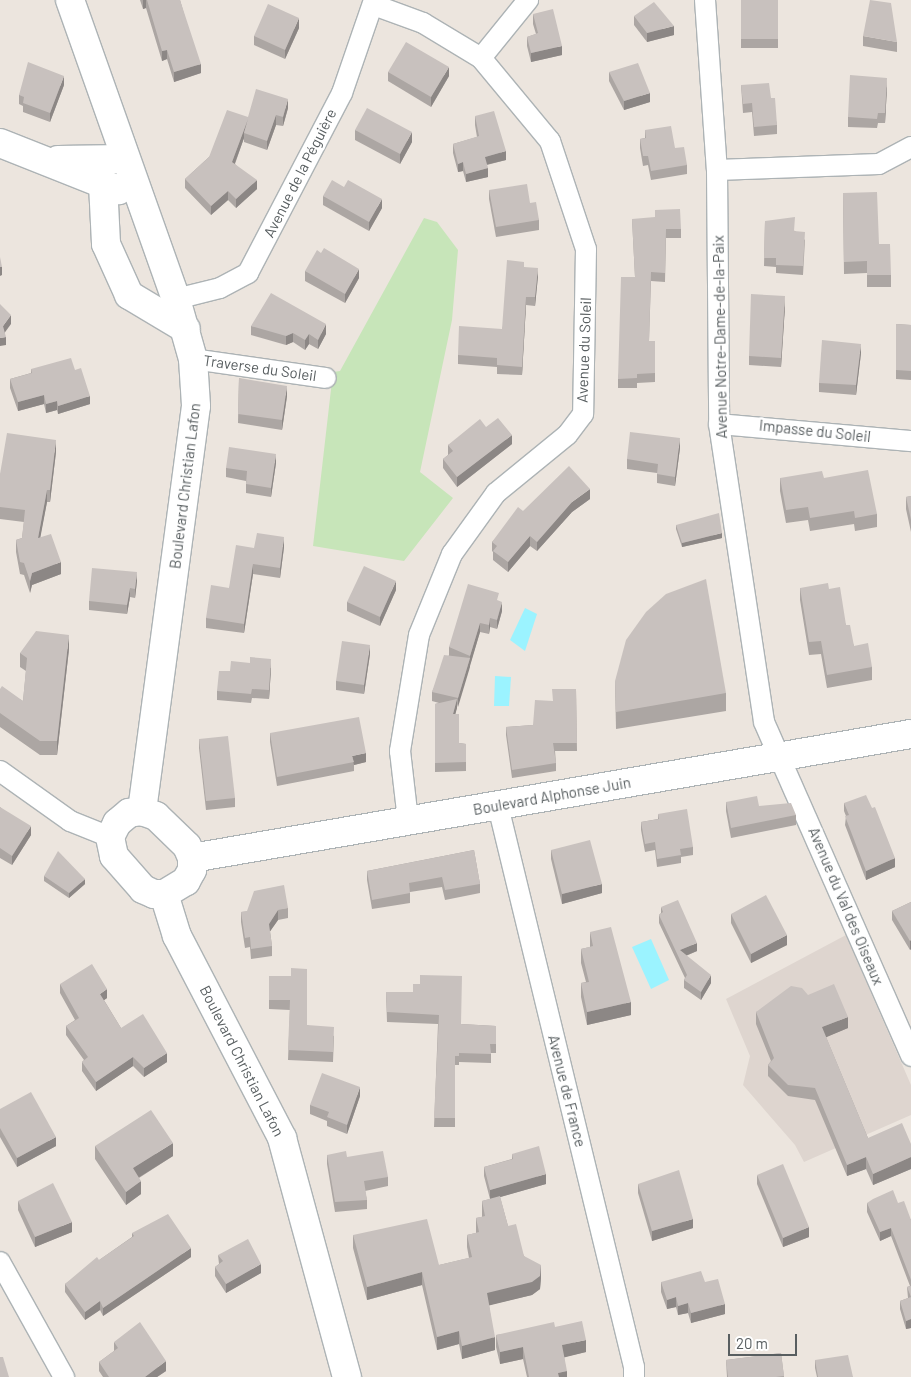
<!DOCTYPE html>
<meta charset="utf-8">
<style>
body{margin:0}
#map{position:relative;width:911px;height:1377px;overflow:hidden;background:#ece5de;font-family:Barlow,sans-serif}
div>[style]{position:absolute}
.education>*{inset:0;background:#ded5cf}
.green>*{inset:0;background:#c7e5b9}
.water>*{inset:0;background:#9bf3ff}
.roads{filter:drop-shadow(1px 0 #adb3b5) drop-shadow(-1px 0 #adb3b5) drop-shadow(0 1px #adb3b5) drop-shadow(0 -1px #adb3b5)}
.street>*{height:20px;margin:-10px;padding:0 10px;transform-origin:10px;border-radius:10px;background:#fff}
.secondary>*{height:28px;margin:-14px;padding:0 14px;transform-origin:14px;border-radius:14px;background:#fff}
.wall>*{inset:0;background:#aca6a3}
.shaded-wall>*{inset:0;background:#8c8785}
.building>*{inset:0;background:#c8c1be}
span{translate:-50% -50%;white-space:nowrap;text-align:center;line-height:1.15;-webkit-text-stroke:5px #fff;paint-order:stroke}
.street-label{font-size:15px;color:#585e60}
.scale{position:absolute;left:728px;top:1334px;width:69px;height:22px;box-sizing:border-box;border:2px solid #585e60;border-top:0;padding-left:6px;font-size:15px;line-height:18px;white-space:nowrap;color:#585e60;-webkit-text-stroke:4px #fff;paint-order:stroke}
</style>
<div id="map">
<div class="education">
<i style="clip-path:polygon(846px 935px,911px 1085px,911px 1115px,804px 1162px,795px 1145px,743px 1085px,750px 1056px,726px 999px)"></i>
</div>
<div class="green">
<i style="clip-path:polygon(424px 218px,437px 222px,458px 250px,452px 320px,420px 472px,453px 498px,404px 561px,313px 546px,333px 372px,340px 371px)"></i>
</div>
<div class="water">
<i style="clip-path:polygon(525px 608px,537px 614px,525px 651px,510px 640px)"></i>
<i style="clip-path:polygon(495px 676px,511px 677px,509px 706px,494px 706px)"></i>
<i style="clip-path:polygon(651px 939px,669px 980px,651px 989px,632px 947px)"></i>
</div>
<div class="roads">
<div class="street">
<i style="left:705px;top:0;width:170px;rotate:86deg"></i>
<i style="left:717px;top:170px;width:254px;rotate:89.5deg"></i>
<i style="left:719px;top:424px;width:301px;rotate:81.4deg"></i>
<i style="left:764px;top:722px;width:365px;rotate:66.2deg"></i>
<i style="left:374px;top:5px;width:52px;rotate:20.2deg"></i>
<i style="left:423px;top:23px;width:68px;rotate:31.1deg"></i>
<i style="left:481px;top:58px;width:108px;rotate:50.3deg"></i>
<i style="left:550px;top:141px;width:114px;rotate:71.6deg"></i>
<i style="left:586px;top:249px;width:165px;rotate:91deg"></i>
<i style="left:583px;top:414px;width:26px;rotate:127deg"></i>
<i style="left:567px;top:435px;width:92px;rotate:140.8deg"></i>
<i style="left:496px;top:493px;width:75px;rotate:125.8deg"></i>
<i style="left:452px;top:554px;width:87px;rotate:112.2deg"></i>
<i style="left:419px;top:635px;width:118px;rotate:99.3deg"></i>
<i style="left:400px;top:751px;width:69px;rotate:83.4deg"></i>
<i style="left:481px;top:58px;width:75px;rotate:-51deg"></i>
<i style="left:717px;top:170px;width:162px;rotate:-2.1deg"></i>
<i style="left:879px;top:164px;width:36px;rotate:-28deg"></i>
<i style="left:176px;top:299px;width:45px;rotate:-14deg"></i>
<i style="left:220px;top:288px;width:32px;rotate:-28deg"></i>
<i style="left:248px;top:273px;width:203px;rotate:-62.4deg"></i>
<i style="left:342px;top:93px;width:98px;rotate:-71deg"></i>
<i style="left:193px;top:359px;width:134px;rotate:8.1deg"></i>
<i style="left:719px;top:424px;width:193px;rotate:5.1deg"></i>
<i style="left:0;top:771px;width:86px;rotate:35.5deg"></i>
<i style="left:70px;top:821px;width:43px;rotate:21.8deg"></i>
<i style="left:498px;top:806px;width:577px;rotate:76.37deg"></i>
<i style="left:634px;top:1367px;width:10px;rotate:90deg"></i>
<i style="left:0;top:1262px;width:132px;rotate:60.9deg"></i>
</div>
<div class="secondary">
<i style="left:70px;top:0;width:317px;rotate:70.5deg"></i>
<i style="left:176px;top:299px;width:62px;rotate:74.2deg"></i>
<i style="left:193px;top:359px;width:47px;rotate:86.3deg"></i>
<i style="left:196px;top:406px;width:409px;rotate:97.6deg"></i>
<i style="left:0;top:143px;width:128px;rotate:21.6deg"></i>
<i style="left:58px;top:160px;width:66px;rotate:-0.9deg"></i>
<i style="left:103px;top:184px;width:60px;rotate:87.1deg"></i>
<i style="left:106px;top:244px;width:56px;rotate:65.7deg"></i>
<i style="left:129px;top:295px;width:66px;rotate:30.8deg"></i>
<i style="left:142px;top:811px;width:15px;rotate:20deg"></i>
<i style="left:156px;top:816px;width:43px;rotate:44.1deg"></i>
<i style="left:187px;top:846px;width:13px;rotate:67deg"></i>
<i style="left:192px;top:858px;width:12px;rotate:90deg"></i>
<i style="left:192px;top:870px;width:13px;rotate:119deg"></i>
<i style="left:186px;top:881px;width:26px;rotate:149deg"></i>
<i style="left:164px;top:894px;width:10px;rotate:180deg"></i>
<i style="left:154px;top:894px;width:12px;rotate:-156deg"></i>
<i style="left:143px;top:889px;width:44px;rotate:-131.3deg"></i>
<i style="left:114px;top:856px;width:19px;rotate:-102deg"></i>
<i style="left:110px;top:837px;width:16px;rotate:-63deg"></i>
<i style="left:117px;top:823px;width:16px;rotate:-40deg"></i>
<i style="left:129px;top:813px;width:13px;rotate:-9deg"></i>
<i style="left:192px;top:858px;width:730px;rotate:-9.79deg"></i>
<i style="left:164px;top:894px;width:44px;rotate:72.8deg"></i>
<i style="left:177px;top:936px;width:228px;rotate:62.5deg"></i>
<i style="left:282px;top:1138px;width:248px;rotate:74.8deg"></i>
</div>
</div>
<div class="wall">
<i style="clip-path:polygon(140px 0,180px 0,201px 73px,174px 82px,167px 59px,162px 61px,146px 8px,143px 9px)"></i>
<i style="clip-path:polygon(741px 0,778px 0,778px 48px,741px 48px)"></i>
<i style="clip-path:polygon(533px 14px,562px 55px,531px 62px,527px 46px,527px 37px,536px 34px,533px 24px)"></i>
<i style="clip-path:polygon(634px 16px,674px 35px,647px 42px,634px 25px)"></i>
<i style="clip-path:polygon(299px 28px,285px 59px,254px 45px,254px 36px)"></i>
<i style="clip-path:polygon(863px 36px,897px 42px,897px 52px,863px 46px)"></i>
<i style="clip-path:polygon(388px 72px,449px 76px,431px 107px,388px 81px)"></i>
<i style="clip-path:polygon(609px 72px,650px 102px,624px 110px,609px 81px)"></i>
<i style="clip-path:polygon(64px 85px,50px 122px,23px 112px,23px 106px,19px 104px,19px 95px)"></i>
<i style="clip-path:polygon(741px 85px,771px 98px,777px 125px,777px 134px,754px 136px,752px 112px,743px 113px)"></i>
<i style="clip-path:polygon(887px 87px,885px 123px,878px 123px,877px 128px,848px 127px,848px 117px)"></i>
<i style="clip-path:polygon(288px 108px,283px 126px,276px 125px,267px 150px,244px 142px,244px 138px,235px 164px,257px 189px,236px 208px,228px 200px,211px 215px,185px 188px,185px 179px,209px 157px,248px 117px)"></i>
<i style="clip-path:polygon(475px 116px,506px 160px,487px 165px,488px 177px,466px 182px,463px 171px,458px 172px,453px 153px,453px 144px,477px 137px,475px 125px)"></i>
<i style="clip-path:polygon(355px 130px,412px 142px,400px 164px,355px 140px)"></i>
<i style="clip-path:polygon(645px 130px,675px 148px,687px 165px,687px 174px,651px 180px,648px 165px,643px 166px,640px 148px,640px 139px,645px 138px)"></i>
<i style="clip-path:polygon(489px 190px,530px 203px,539px 220px,539px 230px,496px 237px,489px 199px)"></i>
<i style="clip-path:polygon(843px 193px,879px 244px,891px 275px,891px 287px,867px 287px,867px 273px,844px 274px)"></i>
<i style="clip-path:polygon(323px 196px,382px 208px,369px 231px,323px 205px)"></i>
<i style="clip-path:polygon(632px 219px,681px 229px,681px 238px,666px 238px,665px 282px,651px 281px,649px 341px,655px 341px,655px 382px,637px 383px,637px 388px,618px 388px,618px 379px,635px 277px)"></i>
<i style="clip-path:polygon(765px 221px,795px 231px,805px 240px,803px 275px,776px 273px,776px 267px,764px 266px)"></i>
<i style="clip-path:polygon(524px 267px,538px 276px,535px 306px,526px 305px,522px 375px,497px 374px,497px 367px,458px 364px,458px 355px,502px 329px)"></i>
<i style="clip-path:polygon(305px 271px,359px 278px,345px 303px,305px 281px)"></i>
<i style="clip-path:polygon(785px 306px,781px 367px,749px 365px,749px 356px)"></i>
<i style="clip-path:polygon(896px 324px,911px 325px,911px 380px,896px 379px)"></i>
<i style="clip-path:polygon(251px 326px,326px 334px,318px 349px,309px 344px,305px 350px,293px 342px,286px 345px,251px 335px)"></i>
<i style="clip-path:polygon(861px 353px,856px 395px,819px 392px,819px 383px)"></i>
<i style="clip-path:polygon(31px 369px,75px 370px,90px 404px,58px 414px,57px 410px,46px 413px,44px 404px,18px 411px,10px 388px,10px 379px,31px 373px)"></i>
<i style="clip-path:polygon(239px 378px,287px 396px,282px 430px,238px 423px)"></i>
<i style="clip-path:polygon(486px 427px,512px 444px,457px 487px,443px 468px,443px 459px,448px 455px,448px 445px)"></i>
<i style="clip-path:polygon(680px 448px,675px 486px,657px 483px,657px 473px,627px 469px,627px 459px)"></i>
<i style="clip-path:polygon(56px 452px,50px 502px,47px 502px,40px 537px,61px 574px,32px 585px,30px 593px,24px 575px,20px 574px,16px 552px,16px 540px,22px 538px,24px 522px,0 519px,0 474px)"></i>
<i style="clip-path:polygon(276px 463px,271px 497px,246px 493px,246px 481px,226px 477px,226px 468px)"></i>
<i style="clip-path:polygon(780px 478px,824px 478px,877px 514px,877px 527px,855px 531px,854px 524px,810px 531px,808px 520px,786px 523px,780px 491px)"></i>
<i style="clip-path:polygon(911px 496px,911px 532px,906px 509px,906px 497px)"></i>
<i style="clip-path:polygon(590px 499px,572px 512px,537px 551px,530px 546px,508px 572px,493px 560px,493px 552px,492px 551px,492px 542px,523px 511px)"></i>
<i style="clip-path:polygon(676px 525px,722px 538px,682px 547px,676px 529px)"></i>
<i style="clip-path:polygon(284px 547px,280px 578px,253px 574px,244px 633px,206px 628px,206px 618px,229px 588px,254px 548px)"></i>
<i style="clip-path:polygon(137px 581px,135px 598px,130px 597px,127px 614px,89px 610px,89px 601px)"></i>
<i style="clip-path:polygon(800px 588px,829px 589px,846px 625px,854px 646px,872px 667px,872px 680px,827px 688px,821px 654px,809px 655px,800px 600px)"></i>
<i style="clip-path:polygon(396px 590px,380px 626px,347px 611px,347px 602px)"></i>
<i style="clip-path:polygon(499px 601px,502px 611px,497px 629px,490px 627px,489px 634px,480px 632px,455px 714px,459px 743px,466px 744px,466px 771px,435px 772px,435px 704px,439px 703px,432px 701px,432px 692px,449px 655px,449px 647px)"></i>
<i style="clip-path:polygon(69px 649px,57px 755px,40px 755px,0 727px,0 689px,23px 701px,26px 671px,20px 667px,20px 653px)"></i>
<i style="clip-path:polygon(370px 654px,364px 694px,336px 690px,336px 681px)"></i>
<i style="clip-path:polygon(271px 668px,269px 699px,252px 698px,251px 703px,217px 700px,217px 691px,230px 671px)"></i>
<i style="clip-path:polygon(615px 681px,726px 693px,726px 711px,616px 729px)"></i>
<i style="clip-path:polygon(576px 689px,577px 751px,555px 751px,556px 763px,556px 771px,512px 778px,506px 735px,506px 727px,533px 725px,553px 701px)"></i>
<i style="clip-path:polygon(270px 733px,366px 762px,354px 765px,354px 771px,277px 786px,270px 742px)"></i>
<i style="clip-path:polygon(199px 739px,235px 798px,235px 807px,206px 810px,199px 748px)"></i>
<i style="clip-path:polygon(726px 802px,796px 815px,796px 825px,731px 838px,726px 811px)"></i>
<i style="clip-path:polygon(844px 803px,872px 808px,895px 867px,866px 880px,845px 825px,846px 816px,844px 811px)"></i>
<i style="clip-path:polygon(0 807px,31px 835px,12px 865px,0 858px)"></i>
<i style="clip-path:polygon(658px 814px,693px 847px,693px 855px,681px 857px,681px 863px,657px 867px,655px 850px,645px 852px,641px 830px,641px 822px,658px 819px)"></i>
<i style="clip-path:polygon(474px 850px,480px 884px,480px 893px,445px 900px,442px 887px,410px 892px,410px 903px,372px 909px,367px 880px,367px 871px)"></i>
<i style="clip-path:polygon(551px 850px,602px 893px,562px 904px,551px 859px)"></i>
<i style="clip-path:polygon(44px 876px,85px 884px,69px 898px,44px 881px)"></i>
<i style="clip-path:polygon(911px 902px,911px 949px,910px 950px,892px 920px,892px 911px)"></i>
<i style="clip-path:polygon(661px 907px,697px 951px,686px 956px,711px 983px,701px 1000px,684px 988px,684px 980px,685px 978px,659px 923px,659px 915px,661px 913px)"></i>
<i style="clip-path:polygon(288px 908px,288px 918px,278px 920px,270px 931px,272px 946px,272px 956px,251px 959px,250px 947px,245px 948px,241px 922px,241px 912px)"></i>
<i style="clip-path:polygon(731px 914px,787px 945px,751px 963px,731px 923px)"></i>
<i style="clip-path:polygon(590px 932px,631px 1015px,587px 1025px,581px 997px,581px 983px,586px 982px,581px 963px,581px 949px,590px 947px)"></i>
<i style="clip-path:polygon(269px 976px,291px 976px,307px 1025px,334px 1036px,333px 1062px,288px 1060px,290px 1010px,269px 1009px)"></i>
<i style="clip-path:polygon(60px 984px,107px 998px,104px 1000px,121px 1028px,167px 1062px,144px 1077px,133px 1066px,96px 1091px,82px 1071px,82px 1062px,84px 1060px,66px 1035px,66px 1026px,75px 1020px,60px 993px)"></i>
<i style="clip-path:polygon(386px 992px,461px 1024px,496px 1026px,496px 1053px,491px 1053px,491px 1063px,459px 1062px,459px 1065px,455px 1065px,455px 1127px,434px 1127px,438px 1024px,387px 1022px)"></i>
<i style="clip-path:polygon(808px 995px,848px 1028px,826px 1037px,868px 1138px,911px 1144px,911px 1169px,873px 1185px,866px 1169px,847px 1176px,815px 1100px,788px 1096px,768px 1076px,768px 1065px,771px 1061px,756px 1024px,756px 1012px)"></i>
<i style="clip-path:polygon(360px 1096px,347px 1134px,327px 1126px,327px 1121px,310px 1114px,310px 1105px)"></i>
<i style="clip-path:polygon(0 1109px,56px 1146px,17px 1167px,0 1137px)"></i>
<i style="clip-path:polygon(95px 1146px,173px 1156px,139px 1178px,141px 1194px,126px 1205px,95px 1159px)"></i>
<i style="clip-path:polygon(512px 1154px,546px 1184px,500px 1197px,508px 1226px,524px 1256px,541px 1278px,540px 1289px,532px 1295px,489px 1305px,495px 1350px,462px 1359px,459px 1344px,437px 1350px,422px 1285px,367px 1300px,353px 1248px,353px 1235px,439px 1265px,469px 1258px,467px 1247px,467px 1235px,476px 1233px,476px 1218px,482px 1217px,482px 1201px,490px 1199px,484px 1176px,484px 1167px,512px 1159px)"></i>
<i style="clip-path:polygon(327px 1155px,347px 1157px,388px 1177px,388px 1186px,365px 1191px,367px 1200px,367px 1209px,335px 1212px,327px 1164px)"></i>
<i style="clip-path:polygon(757px 1175px,809px 1237px,783px 1247px,757px 1184px)"></i>
<i style="clip-path:polygon(638px 1184px,693px 1228px,652px 1241px,638px 1193px)"></i>
<i style="clip-path:polygon(18px 1201px,72px 1232px,35px 1247px,18px 1210px)"></i>
<i style="clip-path:polygon(867px 1203px,898px 1203px,911px 1220px,911px 1328px,906px 1329px,900px 1309px,900px 1301px,908px 1298px,907px 1287px,910px 1286px,891px 1236px,880px 1241px,867px 1212px)"></i>
<i style="clip-path:polygon(132px 1233px,191px 1257px,103px 1316px,100px 1310px,85px 1320px,65px 1292px,65px 1284px,132px 1237px)"></i>
<i style="clip-path:polygon(218px 1255px,261px 1273px,226px 1293px,215px 1276px,215px 1267px,219px 1264px)"></i>
<i style="clip-path:polygon(661px 1282px,705px 1282px,725px 1314px,691px 1323px,688px 1313px,678px 1315px,676px 1307px,667px 1309px,661px 1292px)"></i>
<i style="clip-path:polygon(555px 1327px,586px 1352px,564px 1357px,567px 1377px,527px 1377px,523px 1359px,500px 1364px,496px 1347px,496px 1335px)"></i>
<i style="clip-path:polygon(114px 1342px,166px 1371px,157px 1377px,103px 1377px,99px 1371px,99px 1362px,114px 1351px)"></i>
<i style="clip-path:polygon(781px 1353px,784px 1377px,727px 1377px,726px 1360px)"></i>
<i style="clip-path:polygon(815px 1360px,853px 1377px,817px 1377px,815px 1368px)"></i>
</div>
<div class="shaded-wall">
<i style="clip-path:polygon(143px 0,146px 0,146px 8px,143px 9px)"></i>
<i style="clip-path:polygon(299px 18px,299px 28px,285px 59px,285px 50px)"></i>
<i style="clip-path:polygon(674px 26px,674px 35px,647px 42px,647px 33px)"></i>
<i style="clip-path:polygon(562px 46px,562px 55px,531px 62px,531px 53px)"></i>
<i style="clip-path:polygon(167px 50px,167px 59px,162px 61px,162px 51px)"></i>
<i style="clip-path:polygon(201px 64px,201px 73px,174px 82px,174px 72px)"></i>
<i style="clip-path:polygon(449px 67px,449px 76px,431px 107px,431px 97px)"></i>
<i style="clip-path:polygon(64px 76px,64px 85px,50px 122px,50px 113px)"></i>
<i style="clip-path:polygon(887px 78px,887px 87px,885px 123px,885px 113px)"></i>
<i style="clip-path:polygon(650px 93px,650px 102px,624px 110px,624px 101px)"></i>
<i style="clip-path:polygon(288px 99px,288px 108px,283px 126px,283px 117px)"></i>
<i style="clip-path:polygon(276px 115px,276px 125px,267px 150px,267px 141px)"></i>
<i style="clip-path:polygon(248px 119px,244px 133px,244px 138px,232px 171px,232px 162px)"></i>
<i style="clip-path:polygon(412px 132px,412px 142px,400px 164px,400px 154px)"></i>
<i style="clip-path:polygon(506px 151px,506px 160px,485px 165px,485px 157px)"></i>
<i style="clip-path:polygon(463px 162px,463px 171px,458px 172px,458px 164px)"></i>
<i style="clip-path:polygon(488px 168px,488px 177px,466px 182px,466px 174px)"></i>
<i style="clip-path:polygon(257px 180px,257px 189px,236px 208px,236px 199px)"></i>
<i style="clip-path:polygon(228px 191px,228px 200px,211px 215px,211px 206px)"></i>
<i style="clip-path:polygon(382px 199px,382px 208px,369px 231px,369px 222px)"></i>
<i style="clip-path:polygon(0 267px,2px 267px,2px 275px,0 276px)"></i>
<i style="clip-path:polygon(538px 268px,538px 276px,535px 306px,535px 297px)"></i>
<i style="clip-path:polygon(359px 269px,359px 278px,345px 303px,345px 294px)"></i>
<i style="clip-path:polygon(785px 296px,785px 306px,781px 367px,781px 358px)"></i>
<i style="clip-path:polygon(526px 297px,526px 305px,522px 375px,522px 367px)"></i>
<i style="clip-path:polygon(11px 315px,11px 324px,3px 335px,3px 326px)"></i>
<i style="clip-path:polygon(326px 324px,326px 334px,318px 349px,318px 340px)"></i>
<i style="clip-path:polygon(293px 333px,293px 342px,286px 345px,286px 336px)"></i>
<i style="clip-path:polygon(309px 334px,309px 344px,305px 350px,305px 340px)"></i>
<i style="clip-path:polygon(6px 337px,6px 345px,0 346px,0 338px)"></i>
<i style="clip-path:polygon(861px 344px,861px 353px,856px 395px,856px 385px)"></i>
<i style="clip-path:polygon(287px 386px,287px 396px,282px 430px,282px 420px)"></i>
<i style="clip-path:polygon(44px 395px,44px 404px,18px 411px,18px 402px)"></i>
<i style="clip-path:polygon(90px 396px,90px 404px,58px 414px,58px 406px)"></i>
<i style="clip-path:polygon(57px 401px,57px 410px,46px 413px,46px 404px)"></i>
<i style="clip-path:polygon(512px 435px,512px 444px,457px 487px,457px 477px)"></i>
<i style="clip-path:polygon(680px 438px,680px 448px,675px 486px,675px 477px)"></i>
<i style="clip-path:polygon(56px 440px,56px 452px,50px 502px,50px 490px)"></i>
<i style="clip-path:polygon(276px 454px,276px 463px,271px 497px,271px 488px)"></i>
<i style="clip-path:polygon(590px 489px,590px 499px,572px 512px,537px 551px,537px 542px,572px 502px)"></i>
<i style="clip-path:polygon(47px 490px,47px 502px,38px 550px,38px 538px)"></i>
<i style="clip-path:polygon(722px 533px,722px 538px,682px 547px,682px 543px)"></i>
<i style="clip-path:polygon(530px 536px,530px 546px,508px 572px,508px 562px)"></i>
<i style="clip-path:polygon(284px 537px,284px 547px,280px 578px,280px 568px)"></i>
<i style="clip-path:polygon(61px 562px,61px 574px,32px 585px,30px 593px,30px 581px,32px 573px)"></i>
<i style="clip-path:polygon(253px 564px,253px 574px,244px 633px,244px 624px)"></i>
<i style="clip-path:polygon(137px 572px,137px 581px,135px 598px,135px 589px)"></i>
<i style="clip-path:polygon(396px 581px,396px 590px,380px 626px,380px 617px)"></i>
<i style="clip-path:polygon(130px 588px,130px 597px,127px 614px,127px 605px)"></i>
<i style="clip-path:polygon(502px 602px,502px 611px,497px 629px,497px 620px)"></i>
<i style="clip-path:polygon(490px 618px,490px 627px,489px 634px,489px 625px)"></i>
<i style="clip-path:polygon(480px 623px,480px 632px,470px 666px,470px 656px)"></i>
<i style="clip-path:polygon(69px 635px,69px 649px,57px 755px,57px 741px)"></i>
<i style="clip-path:polygon(370px 645px,370px 654px,364px 694px,364px 685px)"></i>
<i style="clip-path:polygon(470px 658px,470px 667px,458px 707px,458px 698px)"></i>
<i style="clip-path:polygon(271px 659px,271px 668px,269px 699px,269px 690px)"></i>
<i style="clip-path:polygon(457px 699px,457px 708px,453px 723px,453px 714px)"></i>
<i style="clip-path:polygon(366px 753px,366px 762px,354px 765px,352px 756px)"></i>
<i style="clip-path:polygon(31px 826px,31px 835px,12px 865px,12px 856px)"></i>
<i style="clip-path:polygon(895px 858px,895px 867px,866px 880px,866px 871px)"></i>
<i style="clip-path:polygon(85px 879px,85px 884px,69px 898px,69px 893px)"></i>
<i style="clip-path:polygon(602px 884px,602px 893px,562px 904px,562px 894px)"></i>
<i style="clip-path:polygon(278px 910px,278px 920px,269px 933px,269px 924px)"></i>
<i style="clip-path:polygon(787px 935px,787px 945px,751px 963px,751px 954px)"></i>
<i style="clip-path:polygon(911px 940px,911px 949px,910px 950px,910px 941px)"></i>
<i style="clip-path:polygon(697px 943px,697px 951px,680px 958px,680px 950px)"></i>
<i style="clip-path:polygon(711px 975px,711px 983px,701px 1000px,701px 992px)"></i>
<i style="clip-path:polygon(107px 989px,107px 998px,100px 1003px,100px 994px)"></i>
<i style="clip-path:polygon(631px 1002px,631px 1015px,587px 1025px,587px 1012px)"></i>
<i style="clip-path:polygon(848px 1017px,848px 1028px,822px 1039px,822px 1027px)"></i>
<i style="clip-path:polygon(167px 1053px,167px 1062px,144px 1077px,144px 1068px)"></i>
<i style="clip-path:polygon(133px 1057px,133px 1066px,96px 1091px,96px 1082px)"></i>
<i style="clip-path:polygon(360px 1087px,360px 1096px,347px 1134px,347px 1125px)"></i>
<i style="clip-path:polygon(56px 1137px,56px 1146px,17px 1167px,17px 1158px)"></i>
<i style="clip-path:polygon(173px 1143px,173px 1156px,133px 1181px,133px 1168px)"></i>
<i style="clip-path:polygon(866px 1157px,866px 1169px,847px 1176px,847px 1165px)"></i>
<i style="clip-path:polygon(911px 1157px,911px 1169px,873px 1185px,873px 1174px)"></i>
<i style="clip-path:polygon(546px 1174px,546px 1184px,490px 1200px,490px 1190px)"></i>
<i style="clip-path:polygon(141px 1181px,141px 1194px,126px 1205px,126px 1192px)"></i>
<i style="clip-path:polygon(693px 1219px,693px 1228px,652px 1241px,652px 1231px)"></i>
<i style="clip-path:polygon(72px 1222px,72px 1232px,35px 1247px,35px 1237px)"></i>
<i style="clip-path:polygon(809px 1227px,809px 1237px,783px 1247px,783px 1238px)"></i>
<i style="clip-path:polygon(891px 1228px,891px 1236px,880px 1241px,880px 1232px)"></i>
<i style="clip-path:polygon(191px 1248px,191px 1257px,103px 1316px,103px 1308px)"></i>
<i style="clip-path:polygon(261px 1264px,261px 1273px,226px 1293px,226px 1284px)"></i>
<i style="clip-path:polygon(541px 1265px,541px 1278px,540px 1289px,532px 1295px,487px 1306px,487px 1293px)"></i>
<i style="clip-path:polygon(422px 1272px,422px 1285px,367px 1300px,367px 1287px)"></i>
<i style="clip-path:polygon(676px 1297px,676px 1307px,667px 1309px,667px 1300px)"></i>
<i style="clip-path:polygon(100px 1301px,100px 1310px,85px 1320px,85px 1312px)"></i>
<i style="clip-path:polygon(688px 1303px,688px 1313px,678px 1315px,678px 1306px)"></i>
<i style="clip-path:polygon(725px 1304px,725px 1314px,691px 1323px,691px 1313px)"></i>
<i style="clip-path:polygon(911px 1319px,911px 1328px,906px 1329px,906px 1321px)"></i>
<i style="clip-path:polygon(459px 1331px,459px 1344px,437px 1350px,437px 1337px)"></i>
<i style="clip-path:polygon(495px 1337px,495px 1350px,462px 1359px,462px 1346px)"></i>
<i style="clip-path:polygon(586px 1340px,586px 1352px,562px 1358px,562px 1345px)"></i>
<i style="clip-path:polygon(523px 1347px,523px 1359px,500px 1364px,500px 1352px)"></i>
<i style="clip-path:polygon(166px 1361px,166px 1371px,157px 1377px,145px 1377px)"></i>
<i style="clip-path:polygon(567px 1371px,567px 1377px,558px 1377px,558px 1373px)"></i>
</div>
<div class="building">
<i style="clip-path:polygon(147px 0,180px 0,201px 64px,174px 72px,167px 50px,162px 51px)"></i>
<i style="clip-path:polygon(741px 0,778px 0,778px 39px,741px 39px)"></i>
<i style="clip-path:polygon(870px 0,891px 3px,897px 42px,863px 36px)"></i>
<i style="clip-path:polygon(654px 2px,674px 26px,647px 33px,634px 16px)"></i>
<i style="clip-path:polygon(268px 4px,299px 18px,285px 50px,254px 36px)"></i>
<i style="clip-path:polygon(553px 9px,562px 46px,531px 53px,527px 37px,538px 33px,533px 14px)"></i>
<i style="clip-path:polygon(406px 42px,449px 67px,431px 97px,388px 72px)"></i>
<i style="clip-path:polygon(28px 62px,64px 76px,50px 113px,23px 103px,24px 97px,19px 95px)"></i>
<i style="clip-path:polygon(638px 63px,650px 93px,624px 101px,609px 72px)"></i>
<i style="clip-path:polygon(850px 75px,887px 78px,885px 113px,878px 113px,877px 119px,848px 117px)"></i>
<i style="clip-path:polygon(769px 83px,771px 98px,775px 98px,777px 125px,754px 127px,752px 103px,743px 104px,741px 85px)"></i>
<i style="clip-path:polygon(256px 89px,288px 99px,283px 117px,276px 115px,267px 141px,244px 133px,248px 119px,232px 162px,257px 180px,236px 199px,228px 191px,211px 206px,185px 179px,209px 157px,227px 110px,248px 117px)"></i>
<i style="clip-path:polygon(367px 108px,412px 132px,400px 154px,355px 130px)"></i>
<i style="clip-path:polygon(494px 111px,506px 151px,485px 157px,488px 168px,466px 174px,463px 162px,458px 164px,453px 144px,479px 136px,475px 116px)"></i>
<i style="clip-path:polygon(671px 126px,675px 148px,684px 147px,687px 165px,651px 171px,648px 156px,643px 156px,640px 139px,646px 138px,645px 130px)"></i>
<i style="clip-path:polygon(332px 180px,344px 187px,348px 180px,382px 199px,369px 222px,323px 196px)"></i>
<i style="clip-path:polygon(527px 184px,530px 203px,536px 202px,539px 220px,496px 227px,489px 190px)"></i>
<i style="clip-path:polygon(877px 192px,879px 244px,890px 244px,891px 275px,867px 275px,867px 261px,844px 262px,843px 193px)"></i>
<i style="clip-path:polygon(680px 209px,681px 229px,666px 229px,665px 273px,651px 272px,649px 341px,655px 341px,655px 373px,637px 374px,637px 378px,618px 379px,621px 277px,635px 277px,632px 219px,655px 217px,655px 210px)"></i>
<i style="clip-path:polygon(795px 217px,794px 231px,805px 232px,803px 266px,776px 265px,776px 258px,764px 258px,765px 221px)"></i>
<i style="clip-path:polygon(324px 248px,359px 269px,345px 294px,305px 271px,317px 250px,321px 253px)"></i>
<i style="clip-path:polygon(0 257px,2px 267px,0 267px)"></i>
<i style="clip-path:polygon(507px 260px,524px 262px,524px 267px,538px 268px,535px 297px,526px 297px,522px 367px,497px 365px,497px 358px,458px 355px,459px 326px,502px 329px)"></i>
<i style="clip-path:polygon(271px 293px,326px 324px,318px 340px,309px 334px,305px 340px,293px 333px,286px 336px,251px 326px)"></i>
<i style="clip-path:polygon(751px 294px,785px 296px,781px 358px,749px 356px)"></i>
<i style="clip-path:polygon(0 304px,11px 315px,3px 326px,6px 337px,0 338px)"></i>
<i style="clip-path:polygon(896px 324px,911px 325px,911px 371px,896px 370px)"></i>
<i style="clip-path:polygon(822px 340px,861px 344px,856px 385px,819px 383px)"></i>
<i style="clip-path:polygon(71px 358px,75px 370px,81px 368px,90px 396px,58px 406px,57px 401px,46px 404px,44px 395px,18px 402px,10px 379px,32px 373px,31px 369px)"></i>
<i style="clip-path:polygon(239px 378px,287px 386px,282px 420px,238px 414px)"></i>
<i style="clip-path:polygon(498px 418px,512px 435px,457px 477px,443px 459px,453px 451px,448px 445px,480px 419px,486px 427px)"></i>
<i style="clip-path:polygon(630px 432px,680px 438px,675px 477px,657px 474px,658px 464px,627px 459px)"></i>
<i style="clip-path:polygon(7px 433px,56px 440px,50px 490px,47px 490px,38px 538px,51px 534px,61px 562px,32px 573px,30px 581px,24px 563px,20px 562px,16px 540px,22px 538px,25px 510px,0 507px,0 474px)"></i>
<i style="clip-path:polygon(229px 447px,276px 454px,271px 488px,246px 484px,247px 471px,226px 468px)"></i>
<i style="clip-path:polygon(569px 466px,590px 489px,572px 502px,537px 542px,530px 536px,508px 562px,493px 551px,497px 546px,492px 542px,518px 507px,523px 511px)"></i>
<i style="clip-path:polygon(868px 470px,877px 514px,855px 518px,854px 511px,810px 518px,808px 507px,786px 510px,780px 478px,822px 471px,824px 478px)"></i>
<i style="clip-path:polygon(911px 496px,911px 520px,906px 497px)"></i>
<i style="clip-path:polygon(719px 513px,722px 533px,682px 543px,676px 525px)"></i>
<i style="clip-path:polygon(257px 533px,284px 537px,280px 568px,253px 564px,244px 624px,206px 618px,211px 585px,229px 588px,236px 545px,254px 548px)"></i>
<i style="clip-path:polygon(364px 566px,396px 581px,380px 617px,347px 602px)"></i>
<i style="clip-path:polygon(92px 568px,137px 572px,135px 589px,130px 588px,127px 605px,89px 601px)"></i>
<i style="clip-path:polygon(706px 579px,726px 693px,616px 712px,615px 681px,626px 640px,646px 612px,666px 594px)"></i>
<i style="clip-path:polygon(828px 583px,829px 589px,840px 587px,846px 625px,850px 625px,854px 646px,868px 643px,872px 667px,827px 675px,821px 641px,809px 642px,800px 588px)"></i>
<i style="clip-path:polygon(468px 584px,499px 593px,497px 600px,502px 602px,497px 620px,490px 618px,489px 625px,480px 623px,470px 656px,449px 647px)"></i>
<i style="clip-path:polygon(36px 631px,69px 635px,57px 741px,40px 741px,0 713px,0 689px,2px 686px,23px 701px,27px 658px,20px 653px)"></i>
<i style="clip-path:polygon(342px 641px,370px 645px,364px 685px,336px 681px)"></i>
<i style="clip-path:polygon(444px 655px,470px 658px,458px 698px,432px 692px)"></i>
<i style="clip-path:polygon(250px 657px,271px 659px,269px 690px,252px 689px,251px 694px,217px 691px,219px 671px,230px 671px,231px 661px,250px 663px)"></i>
<i style="clip-path:polygon(552px 689px,576px 689px,577px 743px,553px 743px,556px 763px,512px 770px,506px 727px,533px 725px,535px 700px,553px 701px)"></i>
<i style="clip-path:polygon(457px 699px,453px 714px,459px 714px,459px 743px,466px 744px,466px 762px,435px 763px,435px 704px)"></i>
<i style="clip-path:polygon(359px 717px,366px 753px,352px 756px,354px 762px,277px 777px,270px 733px)"></i>
<i style="clip-path:polygon(228px 736px,235px 798px,206px 801px,199px 739px)"></i>
<i style="clip-path:polygon(866px 795px,872px 808px,875px 807px,895px 858px,866px 871px,845px 816px,849px 815px,844px 803px)"></i>
<i style="clip-path:polygon(757px 796px,759px 806px,791px 803px,796px 815px,731px 828px,726px 802px)"></i>
<i style="clip-path:polygon(0 807px,31px 826px,12px 856px,0 848px)"></i>
<i style="clip-path:polygon(687px 809px,693px 847px,680px 849px,681px 855px,657px 859px,655px 842px,645px 844px,641px 822px,659px 819px,658px 814px)"></i>
<i style="clip-path:polygon(590px 840px,602px 884px,562px 894px,551px 850px)"></i>
<i style="clip-path:polygon(474px 850px,480px 884px,445px 890px,442px 877px,409px 883px,410px 893px,372px 900px,367px 871px)"></i>
<i style="clip-path:polygon(58px 851px,85px 879px,69px 893px,44px 876px)"></i>
<i style="clip-path:polygon(284px 885px,288px 908px,278px 910px,269px 924px,272px 946px,251px 949px,250px 937px,245px 938px,241px 912px,247px 911px,254px 891px)"></i>
<i style="clip-path:polygon(766px 895px,787px 935px,751px 954px,731px 914px)"></i>
<i style="clip-path:polygon(678px 900px,697px 943px,680px 950px,711px 975px,701px 992px,684px 980px,687px 975px,659px 915px,663px 912px,661px 907px)"></i>
<i style="clip-path:polygon(911px 902px,911px 940px,910px 941px,892px 911px)"></i>
<i style="clip-path:polygon(611px 927px,631px 1002px,587px 1012px,581px 983px,589px 982px,581px 949px,593px 946px,590px 932px)"></i>
<i style="clip-path:polygon(92px 964px,107px 989px,100px 994px,121px 1028px,143px 1014px,167px 1053px,144px 1068px,133px 1057px,96px 1082px,82px 1062px,88px 1057px,66px 1026px,79px 1018px,60px 984px)"></i>
<i style="clip-path:polygon(291px 968px,307px 969px,307px 1025px,334px 1027px,333px 1052px,288px 1050px,290px 1000px,269px 1000px,269px 976px,291px 976px)"></i>
<i style="clip-path:polygon(420px 975px,462px 976px,461px 1024px,496px 1026px,496px 1044px,490px 1044px,491px 1054px,459px 1053px,459px 1056px,455px 1056px,455px 1118px,434px 1118px,439px 1015px,387px 1012px,386px 992px,413px 992px,413px 984px,420px 984px)"></i>
<i style="clip-path:polygon(834px 984px,848px 1017px,822px 1027px,868px 1138px,902px 1123px,911px 1144px,911px 1157px,873px 1174px,866px 1157px,847px 1165px,815px 1088px,788px 1085px,768px 1065px,774px 1058px,756px 1012px,791px 986px,802px 988px,808px 995px)"></i>
<i style="clip-path:polygon(322px 1073px,360px 1087px,347px 1125px,327px 1117px,329px 1112px,310px 1105px)"></i>
<i style="clip-path:polygon(31px 1092px,56px 1137px,17px 1158px,0 1128px,0 1109px)"></i>
<i style="clip-path:polygon(151px 1110px,173px 1143px,133px 1168px,141px 1181px,126px 1192px,95px 1146px)"></i>
<i style="clip-path:polygon(539px 1146px,546px 1174px,490px 1190px,484px 1167px,513px 1159px,512px 1154px)"></i>
<i style="clip-path:polygon(346px 1151px,347px 1157px,383px 1151px,388px 1177px,364px 1181px,367px 1200px,335px 1202px,327px 1155px)"></i>
<i style="clip-path:polygon(783px 1164px,809px 1227px,783px 1238px,757px 1175px)"></i>
<i style="clip-path:polygon(679px 1170px,693px 1219px,652px 1231px,638px 1184px)"></i>
<i style="clip-path:polygon(53px 1183px,72px 1222px,35px 1237px,18px 1201px)"></i>
<i style="clip-path:polygon(893px 1190px,898px 1203px,904px 1201px,911px 1220px,911px 1280px,891px 1228px,880px 1232px,867px 1203px,873px 1199px)"></i>
<i style="clip-path:polygon(500px 1196px,508px 1226px,516px 1224px,524px 1256px,541px 1265px,540px 1276px,532px 1282px,487px 1293px,495px 1337px,462px 1346px,459px 1331px,437px 1337px,422px 1272px,367px 1287px,353px 1235px,427px 1219px,439px 1265px,472px 1257px,467px 1235px,479px 1232px,476px 1218px,485px 1216px,482px 1201px)"></i>
<i style="clip-path:polygon(168px 1214px,191px 1248px,103px 1308px,100px 1301px,85px 1312px,65px 1284px,97px 1257px,99px 1260px,134px 1236px,132px 1233px)"></i>
<i style="clip-path:polygon(248px 1239px,261px 1264px,226px 1284px,215px 1267px,223px 1261px,218px 1255px)"></i>
<i style="clip-path:polygon(701px 1271px,705px 1282px,718px 1279px,725px 1304px,691px 1313px,688px 1303px,678px 1306px,676px 1297px,667px 1300px,661px 1282px)"></i>
<i style="clip-path:polygon(911px 1286px,911px 1319px,906px 1321px,900px 1301px,911px 1297px,907px 1287px)"></i>
<i style="clip-path:polygon(582px 1321px,586px 1340px,562px 1345px,567px 1371px,558px 1373px,559px 1377px,529px 1377px,523px 1347px,500px 1352px,496px 1335px,554px 1322px,555px 1327px)"></i>
<i style="clip-path:polygon(140px 1322px,166px 1361px,145px 1377px,109px 1377px,99px 1362px,118px 1348px,114px 1342px)"></i>
<i style="clip-path:polygon(781px 1353px,784px 1376px,776px 1377px,728px 1377px,726px 1360px)"></i>
<i style="clip-path:polygon(848px 1355px,853px 1377px,818px 1377px,815px 1360px)"></i>
<i style="clip-path:polygon(0 1357px,3px 1357px,9px 1377px,0 1377px)"></i>
</div>
<div class="street-label">
<span style="left:300px;top:173px;rotate:-63deg">Avenue de la Péguière</span>
<span style="left:720px;top:337px;rotate:-91deg">Avenue Notre-Dame-de-la-Paix</span>
<span style="left:584px;top:350px;rotate:-88deg">Avenue du Soleil</span>
<span style="left:260px;top:368px;rotate:8deg">Traverse du Soleil</span>
<span style="left:815px;top:431px;rotate:6deg">Impasse du Soleil</span>
<span style="left:185px;top:486px;rotate:-83deg">Boulevard Christian Lafon</span>
<span style="left:552px;top:796px;rotate:-10deg">Boulevard Alphonse Juin</span>
<span style="left:846px;top:906px;rotate:67deg">Avenue du Val des Oiseaux</span>
<span style="left:242px;top:1061px;rotate:63deg">Boulevard Christian Lafon</span>
<span style="left:567px;top:1091px;rotate:76deg">Avenue de France</span>
</div>
<div class="scale">20 m</div>
</div>
